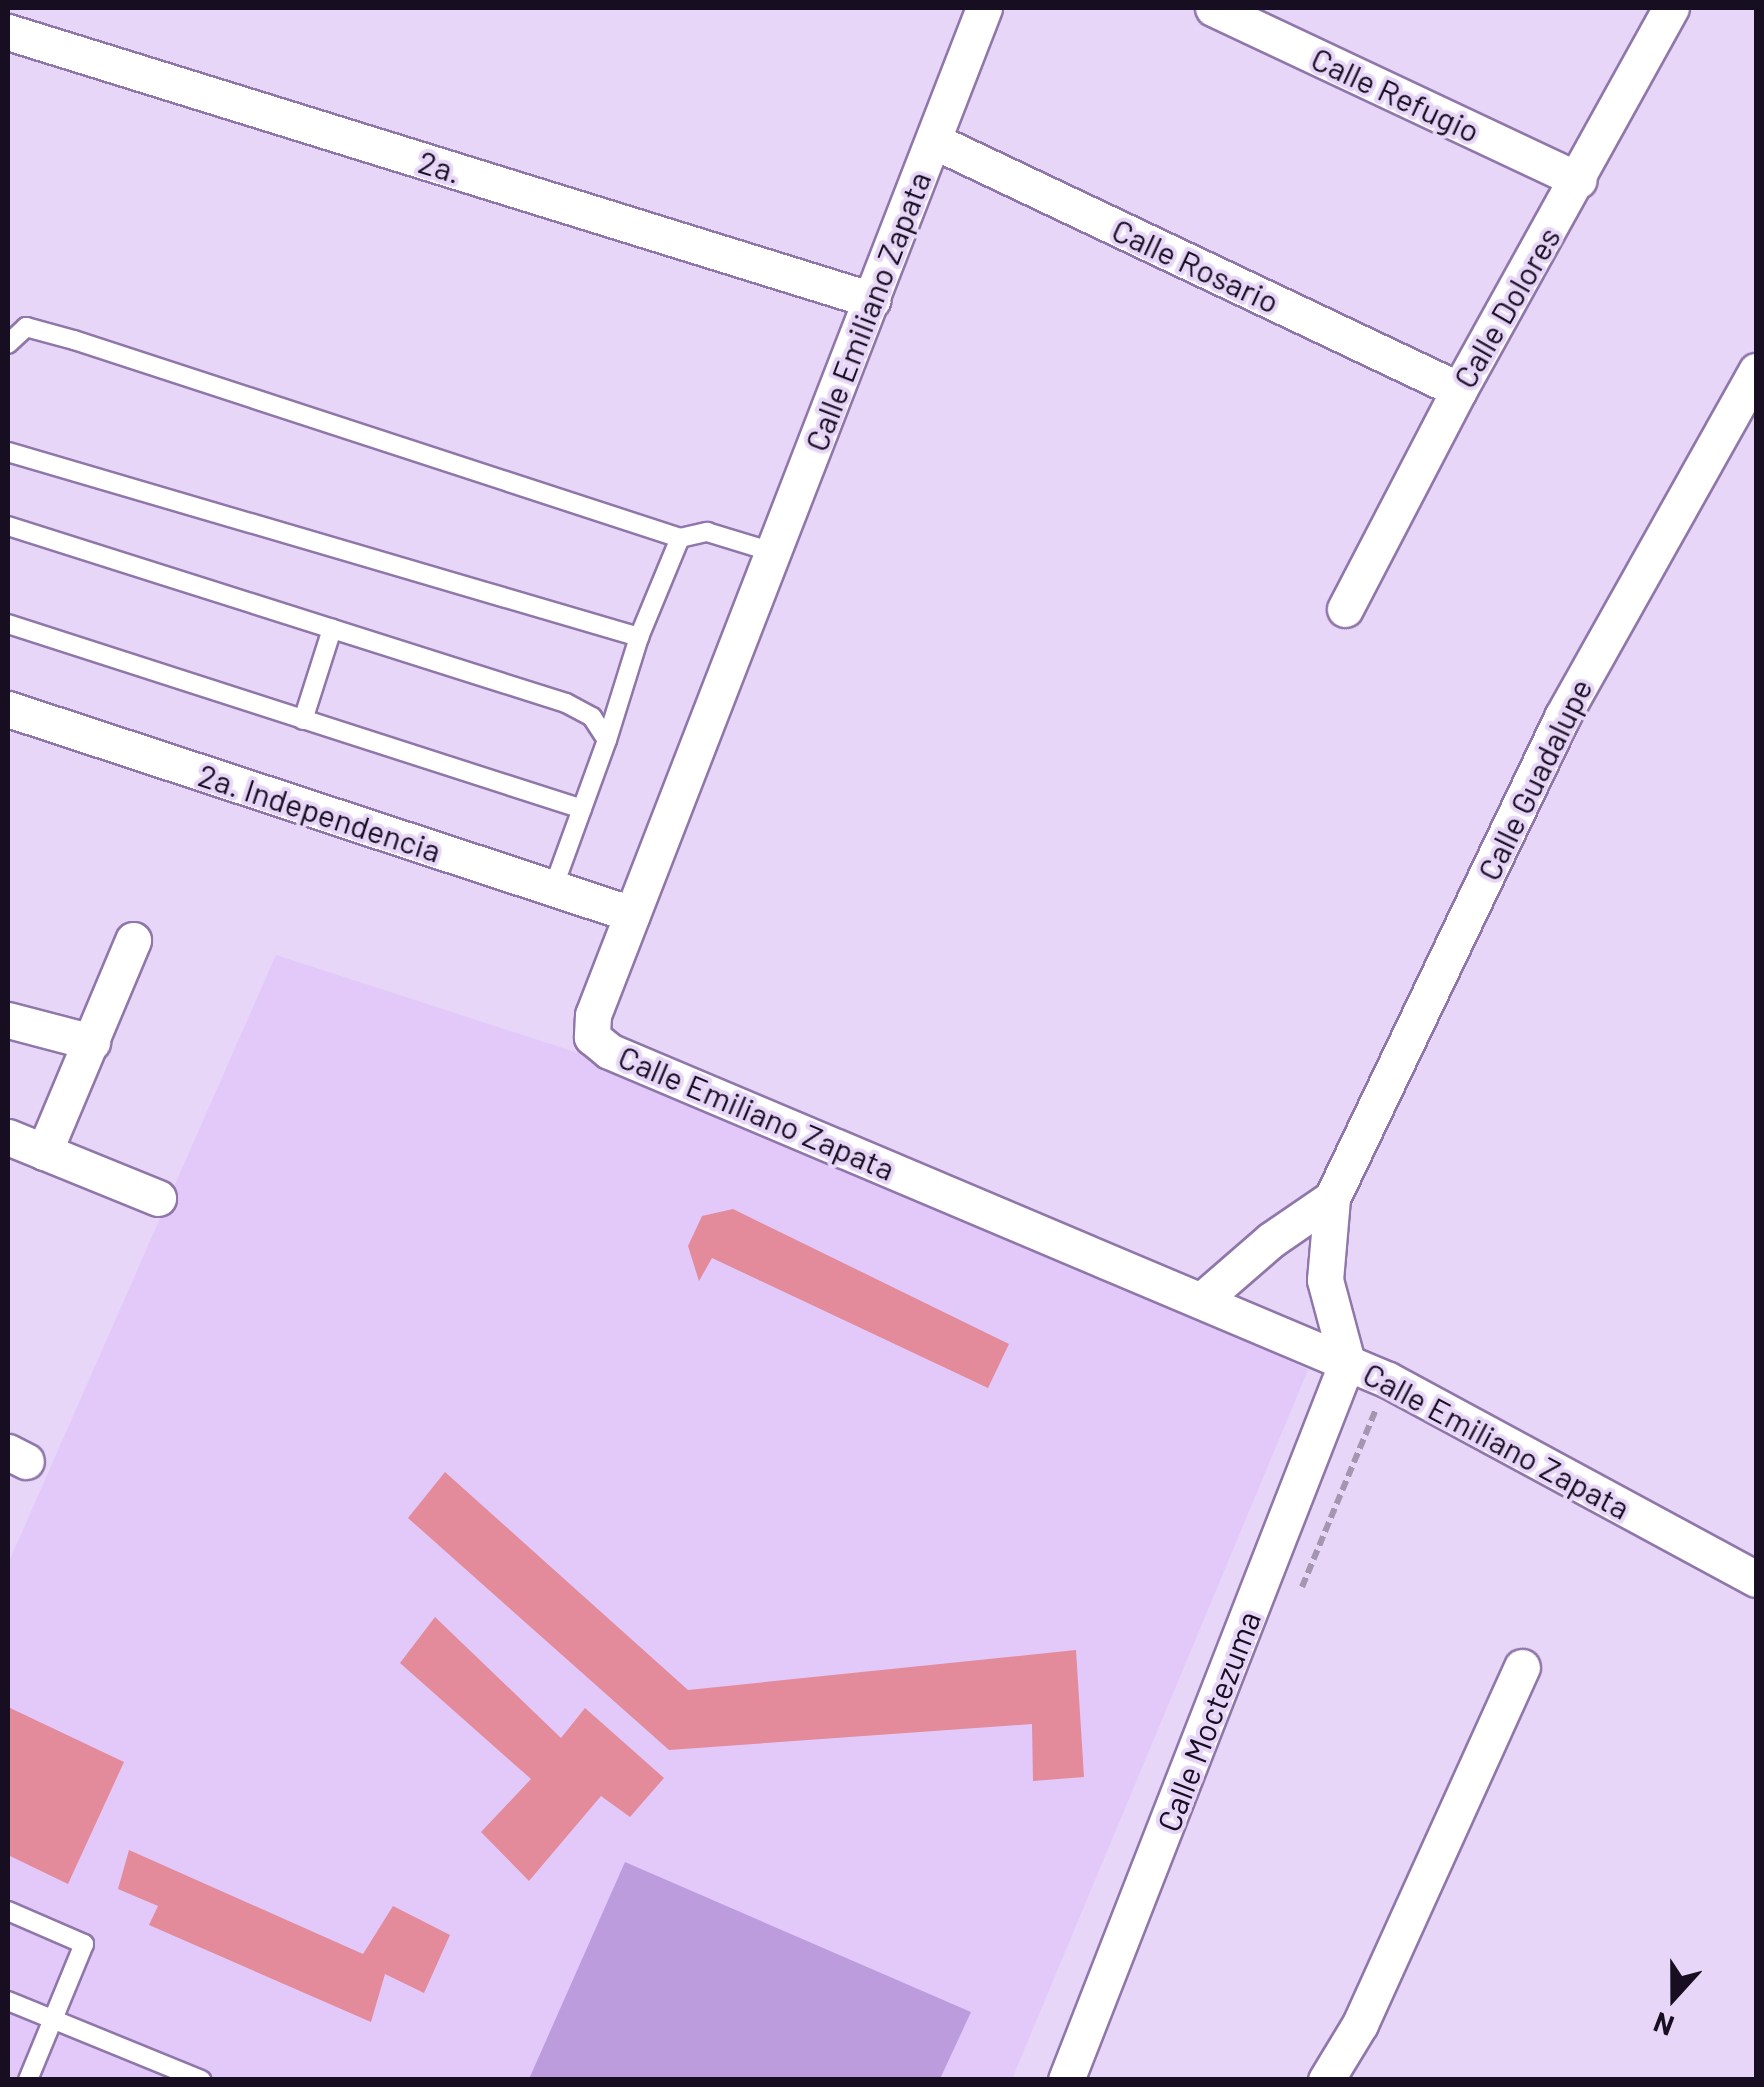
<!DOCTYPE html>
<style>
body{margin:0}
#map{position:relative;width:1764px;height:2087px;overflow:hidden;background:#e7d6f7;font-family:Barlow,sans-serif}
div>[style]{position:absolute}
.built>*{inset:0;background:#e2c9fa}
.green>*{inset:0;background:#bd9cdd}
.building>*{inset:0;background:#e38a9b}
.path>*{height:6px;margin-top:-3px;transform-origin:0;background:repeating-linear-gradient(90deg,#a495b1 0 10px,transparent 0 15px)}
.roads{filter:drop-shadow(2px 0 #9077a9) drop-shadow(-2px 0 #9077a9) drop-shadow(0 2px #9077a9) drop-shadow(0 -2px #9077a9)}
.lane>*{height:18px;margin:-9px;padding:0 9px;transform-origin:9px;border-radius:9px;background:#fff}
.street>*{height:35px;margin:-17.5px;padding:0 17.5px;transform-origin:17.5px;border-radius:17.5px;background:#fff}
span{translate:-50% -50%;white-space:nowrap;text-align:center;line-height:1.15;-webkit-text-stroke:8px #e7d6f7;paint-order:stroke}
.street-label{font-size:32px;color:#180e21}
.frame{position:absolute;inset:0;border:10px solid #180e21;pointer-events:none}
.north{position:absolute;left:1624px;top:1947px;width:100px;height:100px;-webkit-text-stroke:8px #e7d6f7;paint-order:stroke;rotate:201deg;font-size:28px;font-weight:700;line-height:40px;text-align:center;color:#180e21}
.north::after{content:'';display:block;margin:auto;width:35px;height:45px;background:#180e21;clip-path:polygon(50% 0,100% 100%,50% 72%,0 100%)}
</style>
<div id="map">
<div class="built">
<i style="clip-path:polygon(276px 955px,578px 1053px,1199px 1318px,1308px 1370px,1012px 2079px,8px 2080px,8px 1564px)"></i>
</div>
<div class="green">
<i style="clip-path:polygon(625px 1862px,971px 2012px,940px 2079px,529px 2079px)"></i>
</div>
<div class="building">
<i style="clip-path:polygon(733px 1209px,1009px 1344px,988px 1388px,712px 1258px,699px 1281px,688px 1246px,702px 1216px)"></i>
<i style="clip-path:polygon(445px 1472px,688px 1690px,1076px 1650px,1084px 1777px,1033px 1781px,1032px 1724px,669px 1750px,408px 1518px)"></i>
<i style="clip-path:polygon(435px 1617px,561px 1738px,585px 1708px,664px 1778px,630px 1817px,601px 1796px,529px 1881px,481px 1832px,531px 1779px,400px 1663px)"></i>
<i style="clip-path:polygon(8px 1707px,124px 1762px,68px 1884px,8px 1855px)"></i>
<i style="clip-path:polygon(129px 1850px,363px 1954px,393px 1906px,450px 1935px,424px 1993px,385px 1974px,371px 2022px,149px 1925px,158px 1906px,118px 1889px)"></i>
</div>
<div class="path">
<i style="left:1302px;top:1587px;width:193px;rotate:-67.4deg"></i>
</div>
<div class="roads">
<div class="lane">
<i style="left:8px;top:344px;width:25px;rotate:-43deg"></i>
<i style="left:26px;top:327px;width:50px;rotate:15.2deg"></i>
<i style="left:74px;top:340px;width:638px;rotate:18.09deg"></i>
<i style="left:8px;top:452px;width:658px;rotate:16.34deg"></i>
<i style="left:8px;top:526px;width:585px;rotate:17.6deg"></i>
<i style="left:566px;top:703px;width:30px;rotate:28deg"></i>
<i style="left:592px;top:717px;width:27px;rotate:57deg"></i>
<i style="left:607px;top:740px;width:158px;rotate:110deg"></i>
<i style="left:8px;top:624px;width:603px;rotate:17.86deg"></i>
<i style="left:303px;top:720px;width:96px;rotate:-72.3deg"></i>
<i style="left:607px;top:740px;width:108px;rotate:-72.7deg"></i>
<i style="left:639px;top:637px;width:107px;rotate:-67.5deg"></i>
<i style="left:680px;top:538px;width:28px;rotate:-13deg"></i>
<i style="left:707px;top:532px;width:69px;rotate:16.9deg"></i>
<i style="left:8px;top:1911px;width:83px;rotate:23.5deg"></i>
<i style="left:84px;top:1944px;width:147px;rotate:112.4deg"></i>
<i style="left:8px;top:2001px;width:209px;rotate:22.2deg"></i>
</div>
<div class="street">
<i style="left:984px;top:8px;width:1080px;rotate:111.22deg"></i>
<i style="left:593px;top:1015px;width:22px;rotate:93deg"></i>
<i style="left:592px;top:1037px;width:22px;rotate:39deg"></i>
<i style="left:609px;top:1051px;width:846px;rotate:22.9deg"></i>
<i style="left:1388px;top:1380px;width:418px;rotate:28.4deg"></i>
<i style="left:1213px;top:8px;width:404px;rotate:25.2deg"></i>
<i style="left:8px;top:32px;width:905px;rotate:17.23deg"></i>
<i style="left:934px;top:141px;width:581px;rotate:25.37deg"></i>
<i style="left:1345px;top:609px;width:247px;rotate:-62.5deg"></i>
<i style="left:1459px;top:390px;width:437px;rotate:-61deg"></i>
<i style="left:8px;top:709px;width:657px;rotate:18.19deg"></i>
<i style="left:8px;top:1020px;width:87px;rotate:14.7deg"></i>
<i style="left:8px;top:1137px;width:162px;rotate:22.1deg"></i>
<i style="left:44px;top:1152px;width:230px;rotate:-67.2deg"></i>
<i style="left:1203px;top:1299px;width:90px;rotate:-40.9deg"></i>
<i style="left:1271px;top:1240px;width:74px;rotate:-34.5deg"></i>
<i style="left:8px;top:1452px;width:20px;rotate:27deg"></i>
<i style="left:1066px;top:2080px;width:771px;rotate:-68.63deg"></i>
<i style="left:1347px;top:1362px;width:85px;rotate:-105deg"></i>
<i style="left:1325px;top:1280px;width:82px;rotate:-85.1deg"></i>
<i style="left:1332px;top:1198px;width:533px;rotate:-64.44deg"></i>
<i style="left:1562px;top:717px;width:397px;rotate:-60.7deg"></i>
<i style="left:1326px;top:2080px;width:66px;rotate:-58.7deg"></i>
<i style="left:1360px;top:2024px;width:392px;rotate:-65.6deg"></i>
</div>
</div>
<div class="street-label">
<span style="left:1396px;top:94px;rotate:25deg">Calle Refugio</span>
<span style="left:440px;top:166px;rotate:17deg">2a.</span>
<span style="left:1196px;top:265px;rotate:25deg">Calle Rosario</span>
<span style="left:1506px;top:307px;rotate:-60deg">Calle Dolores</span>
<span style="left:867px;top:311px;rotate:-69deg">Calle Emiliano Zapata</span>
<span style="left:1534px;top:779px;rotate:-64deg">Calle Guadalupe</span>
<span style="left:320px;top:812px;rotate:18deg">2a. Independencia</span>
<span style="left:757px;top:1112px;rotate:23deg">Calle Emiliano Zapata</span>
<span style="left:1497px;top:1440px;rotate:28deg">Calle Emiliano Zapata</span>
<span style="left:1208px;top:1721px;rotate:-69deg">Calle Moctezuma</span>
</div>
<div class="frame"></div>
<div class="north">N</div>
</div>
